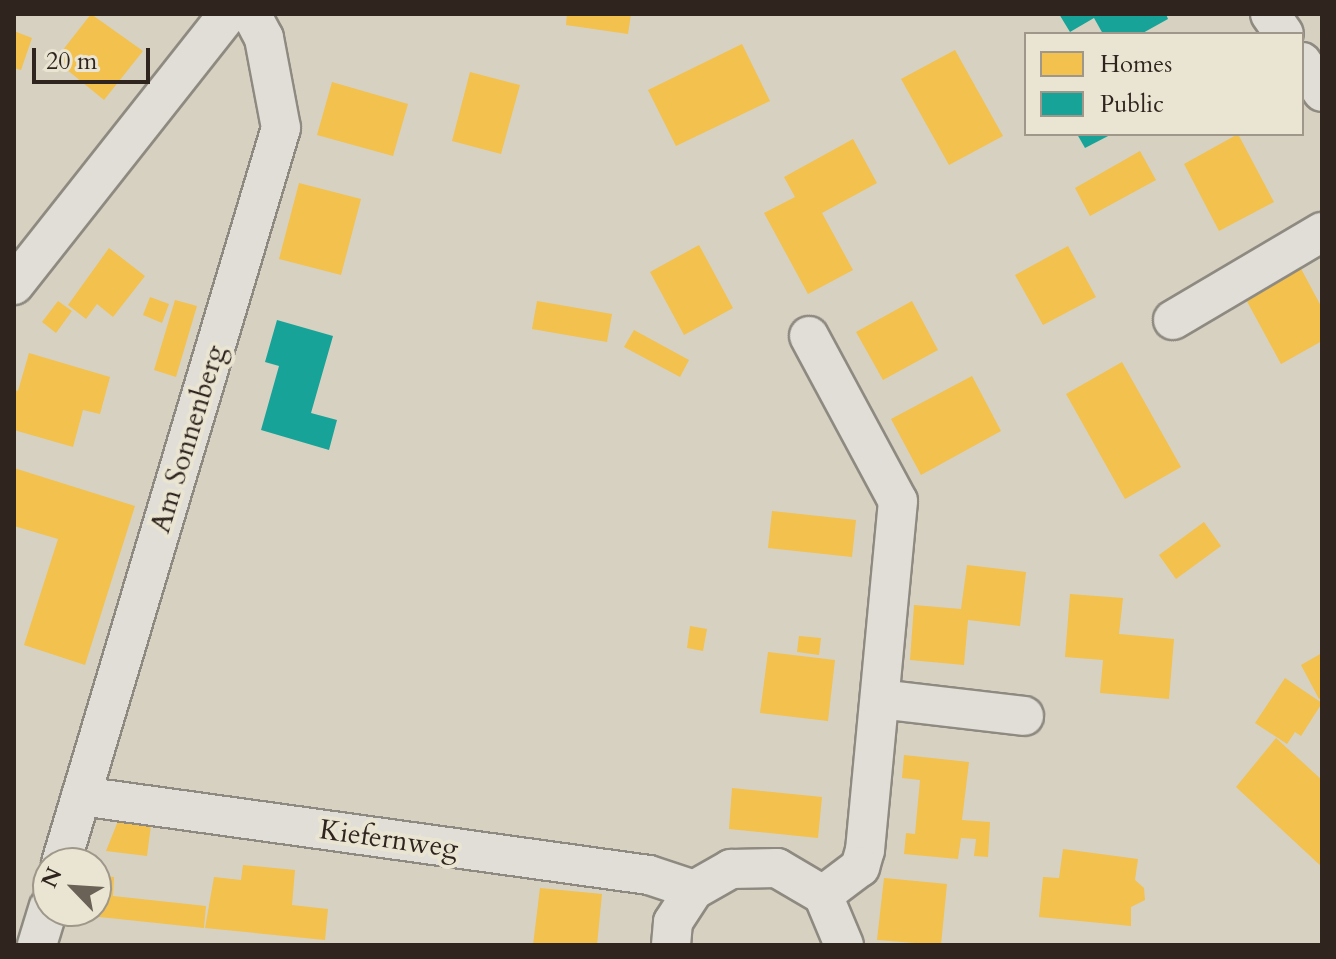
<!DOCTYPE html>
<style>
body{margin:0}
#map{position:relative;width:1336px;height:959px;overflow:hidden;background:#d7d1c2;font-family:Cardo,serif}
div>[style]{position:absolute}
.homes>*{inset:0;background:#f2c14e}
.public>*{inset:0;background:#17a398}
.roads{filter:drop-shadow(2px 0 #8f8a81) drop-shadow(-2px 0 #8f8a81) drop-shadow(0 2px #8f8a81) drop-shadow(0 -2px #8f8a81)}
.minor>*{height:38px;margin:-19px;padding:0 19px;transform-origin:19px;border-radius:19px;background:#e0ded6}
span{translate:-50% -50%;white-space:nowrap;text-align:center;line-height:1.15;-webkit-text-stroke:8px #eae4d2;paint-order:stroke}
.street-label{font-size:28px;color:#2f251e}
.frame{position:absolute;inset:0;border:16px solid #2f251e;pointer-events:none}
.legend{position:absolute;left:1024px;top:32px;width:280px;height:104px;box-sizing:border-box;background:#eae4d2;border:2px solid #9f988a;margin:0;padding:10px 14px;list-style:none;font-size:24px;color:#2f251e}
.legend li{display:flex;align-items:center;gap:16px;height:40px}
.legend b{width:40px;border:2px solid #9f988a}
.north{position:absolute;left:32px;top:847px;width:80px;height:80px;box-sizing:border-box;background:#eae4d2;border:2px solid #9f988a;border-radius:50%;rotate:295deg;font-size:22px;font-weight:700;line-height:32px;text-align:center;color:#2f251e}
.north::after{content:'';display:block;margin:auto;width:28px;height:36px;background:#6a6157;clip-path:polygon(50% 0,100% 100%,50% 72%,0 100%)}
.scale{position:absolute;left:32px;top:48px;width:118px;height:36px;box-sizing:border-box;border:4px solid #2f251e;border-top:0;padding-left:10px;font-size:24px;line-height:28px;white-space:nowrap;color:#2f251e;-webkit-text-stroke:6px #eae4d2;paint-order:stroke}
</style>
<div id="map">
<div class="homes">
<i style="clip-path:polygon(91px 14px,143px 51px,104px 100px,55px 60px)"></i>
<i style="clip-path:polygon(567px 14px,631px 14px,628px 34px,566px 25px)"></i>
<i style="clip-path:polygon(14px 31px,32px 38px,21px 70px,14px 68px)"></i>
<i style="clip-path:polygon(742px 44px,770px 101px,676px 146px,648px 90px)"></i>
<i style="clip-path:polygon(955px 50px,1003px 136px,949px 165px,901px 79px)"></i>
<i style="clip-path:polygon(470px 72px,520px 85px,501px 154px,452px 141px)"></i>
<i style="clip-path:polygon(332px 82px,408px 104px,393px 156px,317px 135px)"></i>
<i style="clip-path:polygon(1238px 134px,1274px 202px,1219px 231px,1184px 164px)"></i>
<i style="clip-path:polygon(853px 139px,877px 183px,822px 213px,853px 270px,808px 294px,764px 213px,795px 197px,784px 177px)"></i>
<i style="clip-path:polygon(1140px 151px,1156px 180px,1090px 216px,1075px 188px)"></i>
<i style="clip-path:polygon(299px 183px,361px 199px,341px 275px,279px 259px)"></i>
<i style="clip-path:polygon(699px 245px,733px 308px,684px 335px,650px 272px)"></i>
<i style="clip-path:polygon(1068px 246px,1096px 297px,1043px 325px,1015px 275px)"></i>
<i style="clip-path:polygon(109px 248px,145px 276px,113px 317px,97px 304px,86px 319px,68px 305px)"></i>
<i style="clip-path:polygon(1298px 263px,1322px 308px,1322px 341px,1281px 364px,1243px 294px)"></i>
<i style="clip-path:polygon(150px 297px,169px 304px,162px 323px,143px 315px)"></i>
<i style="clip-path:polygon(175px 300px,197px 306px,176px 377px,154px 370px)"></i>
<i style="clip-path:polygon(58px 301px,72px 311px,56px 333px,42px 322px)"></i>
<i style="clip-path:polygon(537px 301px,612px 314px,607px 342px,532px 329px)"></i>
<i style="clip-path:polygon(912px 301px,938px 350px,883px 380px,856px 332px)"></i>
<i style="clip-path:polygon(634px 330px,689px 360px,680px 377px,624px 347px)"></i>
<i style="clip-path:polygon(29px 353px,110px 377px,100px 414px,83px 410px,73px 447px,14px 430px,14px 390px,18px 391px)"></i>
<i style="clip-path:polygon(1122px 362px,1181px 467px,1125px 499px,1066px 394px)"></i>
<i style="clip-path:polygon(972px 376px,1001px 431px,921px 475px,891px 419px)"></i>
<i style="clip-path:polygon(14px 468px,135px 506px,85px 665px,24px 645px,58px 539px,14px 526px)"></i>
<i style="clip-path:polygon(772px 511px,856px 520px,852px 557px,768px 548px)"></i>
<i style="clip-path:polygon(1204px 522px,1221px 546px,1176px 579px,1159px 555px)"></i>
<i style="clip-path:polygon(967px 565px,1026px 572px,1020px 626px,968px 620px,964px 665px,910px 660px,914px 605px,961px 609px)"></i>
<i style="clip-path:polygon(1070px 594px,1123px 598px,1119px 634px,1174px 639px,1169px 699px,1100px 693px,1103px 660px,1065px 657px)"></i>
<i style="clip-path:polygon(690px 626px,707px 629px,703px 651px,687px 648px)"></i>
<i style="clip-path:polygon(799px 636px,821px 638px,819px 655px,797px 652px)"></i>
<i style="clip-path:polygon(768px 652px,835px 660px,828px 721px,760px 713px)"></i>
<i style="clip-path:polygon(1322px 653px,1322px 697px,1319px 699px,1301px 665px)"></i>
<i style="clip-path:polygon(1285px 678px,1322px 703px,1301px 736px,1295px 732px,1287px 744px,1255px 723px)"></i>
<i style="clip-path:polygon(1276px 738px,1322px 780px,1322px 867px,1236px 787px)"></i>
<i style="clip-path:polygon(904px 755px,969px 762px,962px 820px,990px 822px,988px 857px,974px 856px,976px 839px,961px 838px,958px 859px,904px 854px,906px 833px,915px 834px,920px 780px,902px 778px)"></i>
<i style="clip-path:polygon(732px 788px,822px 797px,818px 838px,729px 829px)"></i>
<i style="clip-path:polygon(118px 821px,151px 825px,147px 856px,106px 851px)"></i>
<i style="clip-path:polygon(1063px 849px,1138px 859px,1135px 880px,1144px 888px,1145px 900px,1131px 907px,1131px 926px,1039px 917px,1043px 877px,1059px 878px)"></i>
<i style="clip-path:polygon(243px 865px,295px 870px,292px 905px,328px 909px,325px 940px,205px 928px,214px 877px,241px 880px)"></i>
<i style="clip-path:polygon(96px 876px,114px 877px,113px 896px,206px 906px,204px 928px,90px 916px,96px 911px)"></i>
<i style="clip-path:polygon(884px 878px,947px 884px,941px 945px,877px 940px)"></i>
<i style="clip-path:polygon(540px 888px,602px 894px,597px 945px,533px 945px)"></i>
</div>
<div class="public">
<i style="clip-path:polygon(1059px 14px,1166px 14px,1168px 19px,1141px 34px,1103px 34px,1094px 18px,1070px 32px)"></i>
<i style="clip-path:polygon(1077px 134px,1112px 134px,1085px 148px)"></i>
<i style="clip-path:polygon(277px 320px,333px 336px,311px 413px,337px 420px,329px 450px,261px 430px,279px 366px,265px 362px)"></i>
</div>
<div class="roads">
<div class="minor">
<i style="left:1270px;top:14px;width:24px;rotate:55deg"></i>
<i style="left:1302px;top:62px;width:36px;rotate:56deg"></i>
<i style="left:14px;top:285px;width:345px;rotate:-51.7deg"></i>
<i style="left:1173px;top:320px;width:173px;rotate:-30.6deg"></i>
<i style="left:809px;top:336px;width:187px;rotate:61.7deg"></i>
<i style="left:898px;top:501px;width:351px;rotate:95.4deg"></i>
<i style="left:865px;top:850px;width:18px;rotate:106deg"></i>
<i style="left:860px;top:867px;width:46px;rotate:142.9deg"></i>
<i style="left:880px;top:699px;width:145px;rotate:6.7deg"></i>
<i style="left:81px;top:796px;width:573px;rotate:7.92deg"></i>
<i style="left:649px;top:875px;width:47px;rotate:18.4deg"></i>
<i style="left:61px;top:863px;width:767px;rotate:-73.34deg"></i>
<i style="left:281px;top:128px;width:92px;rotate:-100.7deg"></i>
<i style="left:264px;top:38px;width:27px;rotate:-118deg"></i>
<i style="left:37px;top:945px;width:39px;rotate:-73deg"></i>
<i style="left:671px;top:945px;width:23px;rotate:-85deg"></i>
<i style="left:673px;top:922px;width:38px;rotate:-57deg"></i>
<i style="left:694px;top:890px;width:43px;rotate:-29.6deg"></i>
<i style="left:731px;top:869px;width:46px;rotate:-1.2deg"></i>
<i style="left:777px;top:868px;width:53px;rotate:30.4deg"></i>
<i style="left:823px;top:895px;width:54px;rotate:67.2deg"></i>
</div>
</div>
<div class="street-label">
<span style="left:188px;top:439px;rotate:-73deg">Am Sonnenberg</span>
<span style="left:389px;top:839px;rotate:8deg">Kiefernweg</span>
</div>
<div class="frame"></div>
<ul class="legend">
<li><b style="height:22px;background:#f2c14e"></b>Homes</li>
<li><b style="height:22px;background:#17a398"></b>Public</li>
</ul>
<div class="north">N</div>
<div class="scale">20 m</div>
</div>
